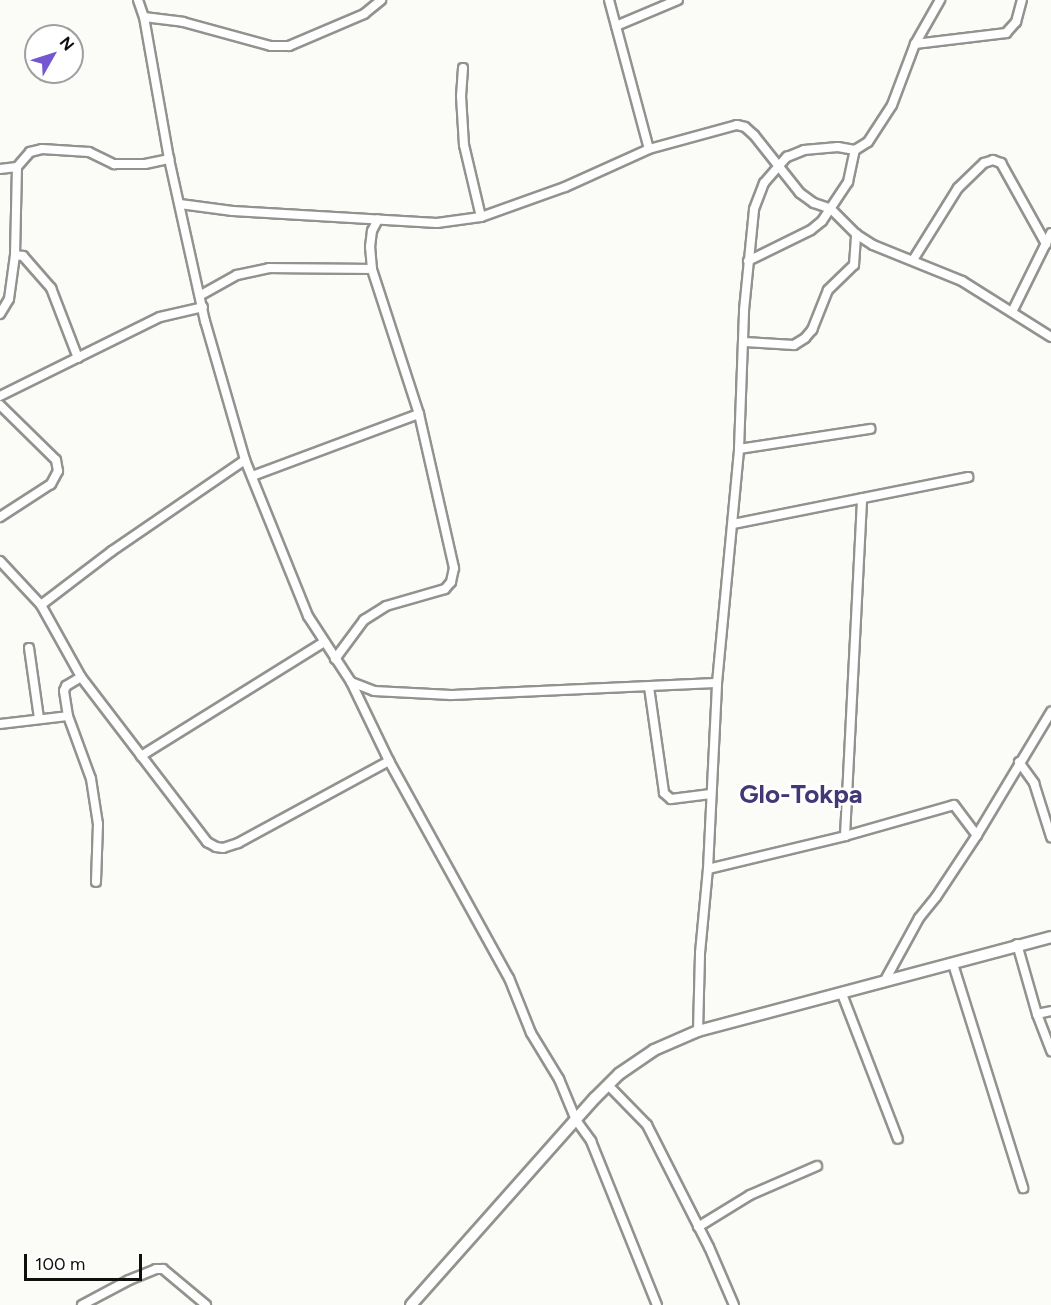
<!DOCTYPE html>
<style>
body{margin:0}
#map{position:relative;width:1051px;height:1305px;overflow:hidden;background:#fbfbf7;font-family:Figtree,sans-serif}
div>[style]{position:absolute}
.roads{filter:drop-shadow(2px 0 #92928f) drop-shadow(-2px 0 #92928f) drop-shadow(0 2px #92928f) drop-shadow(0 -2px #92928f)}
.minor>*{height:8px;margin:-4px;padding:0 4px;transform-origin:4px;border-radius:4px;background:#fff}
.major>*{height:10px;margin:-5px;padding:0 5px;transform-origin:5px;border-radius:5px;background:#fff}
span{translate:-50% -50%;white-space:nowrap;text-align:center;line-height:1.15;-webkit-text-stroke:5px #fff;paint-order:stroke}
.quarter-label{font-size:26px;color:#443874;font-weight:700}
.north{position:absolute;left:24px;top:24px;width:60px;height:60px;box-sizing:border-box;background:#fff;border:2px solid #9f9f9f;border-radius:50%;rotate:51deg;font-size:16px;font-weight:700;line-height:24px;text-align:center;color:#0f0f0e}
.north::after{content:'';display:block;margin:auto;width:21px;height:27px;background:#7456d0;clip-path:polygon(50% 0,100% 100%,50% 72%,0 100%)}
.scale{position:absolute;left:24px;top:1254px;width:118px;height:27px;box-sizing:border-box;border:3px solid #0f0f0e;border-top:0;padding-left:8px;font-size:18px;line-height:21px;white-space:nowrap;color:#0f0f0e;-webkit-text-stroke:4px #fff;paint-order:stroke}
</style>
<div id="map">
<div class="roads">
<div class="minor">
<i style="left:138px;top:0;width:18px;rotate:71deg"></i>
<i style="left:144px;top:17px;width:144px;rotate:80deg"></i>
<i style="left:169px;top:159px;width:166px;rotate:77.5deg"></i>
<i style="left:205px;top:321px;width:145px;rotate:73.9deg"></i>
<i style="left:245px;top:460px;width:168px;rotate:68deg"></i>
<i style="left:308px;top:616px;width:79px;rotate:56.9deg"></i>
<i style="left:351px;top:682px;width:88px;rotate:64.3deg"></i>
<i style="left:389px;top:761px;width:248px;rotate:61.1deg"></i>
<i style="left:509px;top:978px;width:59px;rotate:68.2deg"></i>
<i style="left:531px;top:1033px;width:54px;rotate:58.7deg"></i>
<i style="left:559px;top:1079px;width:44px;rotate:67.5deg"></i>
<i style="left:576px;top:1120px;width:26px;rotate:54deg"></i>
<i style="left:591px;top:1141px;width:177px;rotate:68.1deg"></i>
<i style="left:609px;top:0;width:154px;rotate:75deg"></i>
<i style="left:144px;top:17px;width:39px;rotate:7deg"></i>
<i style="left:183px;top:22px;width:91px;rotate:15.3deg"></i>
<i style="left:271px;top:46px;width:18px"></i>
<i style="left:289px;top:46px;width:82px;rotate:-23.1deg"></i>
<i style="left:364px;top:14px;width:22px;rotate:-39deg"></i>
<i style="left:616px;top:26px;width:67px;rotate:-22.8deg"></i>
<i style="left:915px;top:44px;width:92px;rotate:-6.9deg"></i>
<i style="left:1006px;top:33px;width:15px;rotate:-48deg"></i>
<i style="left:1016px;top:22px;width:23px;rotate:-75deg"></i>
<i style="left:463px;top:68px;width:28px;rotate:94deg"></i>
<i style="left:461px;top:96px;width:49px;rotate:86.5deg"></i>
<i style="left:464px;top:145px;width:74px;rotate:76.7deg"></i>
<i style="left:0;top:169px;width:17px;rotate:-7deg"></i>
<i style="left:17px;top:167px;width:20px;rotate:-49deg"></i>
<i style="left:30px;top:152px;width:12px;rotate:-14deg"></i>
<i style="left:42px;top:149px;width:47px;rotate:3.7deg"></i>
<i style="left:89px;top:152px;width:28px;rotate:26deg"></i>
<i style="left:114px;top:164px;width:31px"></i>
<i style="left:145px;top:164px;width:25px;rotate:-12deg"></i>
<i style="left:180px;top:204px;width:53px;rotate:7.5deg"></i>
<i style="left:233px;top:211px;width:204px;rotate:3.4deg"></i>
<i style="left:437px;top:223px;width:44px;rotate:-7.8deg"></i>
<i style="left:481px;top:217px;width:89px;rotate:-19.7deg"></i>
<i style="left:565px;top:187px;width:92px;rotate:-24.3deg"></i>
<i style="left:649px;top:149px;width:91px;rotate:-15.3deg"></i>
<i style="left:737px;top:125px;width:8px;rotate:14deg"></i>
<i style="left:745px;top:127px;width:12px;rotate:42deg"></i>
<i style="left:754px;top:135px;width:74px;rotate:51.6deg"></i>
<i style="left:800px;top:193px;width:17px;rotate:36deg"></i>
<i style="left:814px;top:203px;width:18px;rotate:19deg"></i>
<i style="left:831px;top:209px;width:35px;rotate:45deg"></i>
<i style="left:856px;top:234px;width:20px;rotate:33deg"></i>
<i style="left:873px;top:245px;width:96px;rotate:22deg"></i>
<i style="left:962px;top:281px;width:105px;rotate:32.2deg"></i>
<i style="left:15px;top:255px;width:8px;rotate:7deg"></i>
<i style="left:23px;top:256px;width:43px;rotate:48.8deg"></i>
<i style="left:51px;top:288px;width:75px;rotate:68.9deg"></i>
<i style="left:913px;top:260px;width:85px;rotate:-58deg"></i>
<i style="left:958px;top:188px;width:36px;rotate:-44deg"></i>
<i style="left:984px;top:163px;width:9px;rotate:-18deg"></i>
<i style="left:993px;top:160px;width:9px;rotate:21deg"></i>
<i style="left:1001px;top:163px;width:93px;rotate:60.9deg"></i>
<i style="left:748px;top:261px;width:70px;rotate:-26.2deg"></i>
<i style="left:811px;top:230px;width:14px;rotate:-39deg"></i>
<i style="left:822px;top:221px;width:47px;rotate:-56.3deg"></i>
<i style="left:848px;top:182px;width:33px;rotate:-78deg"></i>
<i style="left:201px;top:295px;width:41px;rotate:-29.1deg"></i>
<i style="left:237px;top:275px;width:33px;rotate:-12deg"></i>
<i style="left:269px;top:268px;width:103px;rotate:0.6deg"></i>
<i style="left:1012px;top:312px;width:88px;rotate:-63.7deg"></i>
<i style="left:0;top:314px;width:17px;rotate:-59deg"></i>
<i style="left:9px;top:299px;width:44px;rotate:-82.2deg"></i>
<i style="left:15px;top:255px;width:88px;rotate:-88.7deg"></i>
<i style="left:745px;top:342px;width:49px;rotate:3.5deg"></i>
<i style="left:794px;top:345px;width:13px;rotate:-32deg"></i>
<i style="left:805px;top:338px;width:11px;rotate:-49deg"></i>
<i style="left:812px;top:330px;width:43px;rotate:-68.2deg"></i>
<i style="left:828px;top:290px;width:36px;rotate:-44deg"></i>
<i style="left:854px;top:265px;width:31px;rotate:-86deg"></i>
<i style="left:0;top:396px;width:178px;rotate:-26.3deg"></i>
<i style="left:160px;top:317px;width:44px;rotate:-13.1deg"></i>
<i style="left:0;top:405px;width:78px;rotate:44.5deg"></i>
<i style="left:56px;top:460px;width:11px;rotate:80deg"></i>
<i style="left:58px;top:471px;width:15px;rotate:118deg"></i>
<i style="left:51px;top:484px;width:61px;rotate:147.1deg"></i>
<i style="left:739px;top:449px;width:133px;rotate:-8.7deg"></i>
<i style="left:252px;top:476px;width:178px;rotate:-20.4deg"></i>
<i style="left:733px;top:524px;width:240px;rotate:-11.3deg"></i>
<i style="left:0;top:561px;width:60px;rotate:47deg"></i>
<i style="left:41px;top:605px;width:82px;rotate:60.9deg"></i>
<i style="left:81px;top:677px;width:208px;rotate:52.6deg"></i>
<i style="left:207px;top:842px;width:10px;rotate:29deg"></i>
<i style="left:216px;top:847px;width:7px;rotate:8deg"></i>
<i style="left:223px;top:848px;width:16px;rotate:-18deg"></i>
<i style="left:238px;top:843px;width:172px;rotate:-28.5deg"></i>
<i style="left:41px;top:605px;width:89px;rotate:-37.3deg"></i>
<i style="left:112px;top:551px;width:161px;rotate:-34.4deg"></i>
<i style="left:29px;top:648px;width:71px;rotate:81.9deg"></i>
<i style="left:335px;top:659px;width:49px;rotate:-53.4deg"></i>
<i style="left:364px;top:620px;width:26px;rotate:-32deg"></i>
<i style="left:386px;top:606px;width:61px;rotate:-16.1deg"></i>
<i style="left:445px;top:589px;width:9px;rotate:-49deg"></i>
<i style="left:451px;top:582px;width:14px;rotate:-78deg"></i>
<i style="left:454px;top:568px;width:158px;rotate:-102.8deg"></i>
<i style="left:419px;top:414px;width:152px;rotate:-108deg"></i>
<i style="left:372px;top:269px;width:22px;rotate:-95deg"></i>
<i style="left:370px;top:247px;width:16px;rotate:-83deg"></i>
<i style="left:372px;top:231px;width:13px;rotate:-63deg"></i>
<i style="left:81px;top:677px;width:17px;rotate:149deg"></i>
<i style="left:66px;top:686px;width:5px;rotate:112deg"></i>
<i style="left:64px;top:691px;width:25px;rotate:81deg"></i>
<i style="left:68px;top:716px;width:67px;rotate:69.9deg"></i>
<i style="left:91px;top:779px;width:46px;rotate:81.2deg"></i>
<i style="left:98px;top:824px;width:58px;rotate:92deg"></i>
<i style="left:351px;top:682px;width:25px;rotate:21deg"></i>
<i style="left:374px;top:691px;width:77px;rotate:3deg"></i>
<i style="left:451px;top:695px;width:266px;rotate:-2.6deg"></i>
<i style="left:649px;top:687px;width:107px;rotate:81.9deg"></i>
<i style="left:664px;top:793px;width:9px;rotate:41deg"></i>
<i style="left:671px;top:799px;width:40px;rotate:-7.1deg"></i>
<i style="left:0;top:724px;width:68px;rotate:-6.7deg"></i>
<i style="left:141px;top:756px;width:216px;rotate:-31.9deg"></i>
<i style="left:1019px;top:762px;width:26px;rotate:54deg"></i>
<i style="left:1034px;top:783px;width:57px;rotate:72.5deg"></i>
<i style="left:845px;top:836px;width:338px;rotate:-87.1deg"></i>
<i style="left:708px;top:869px;width:141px;rotate:-13.5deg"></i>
<i style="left:845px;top:836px;width:113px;rotate:-15.9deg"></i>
<i style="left:954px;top:805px;width:38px;rotate:53deg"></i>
<i style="left:1017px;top:944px;width:73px;rotate:74.1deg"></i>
<i style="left:1037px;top:1014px;width:40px;rotate:69deg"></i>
<i style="left:953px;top:964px;width:235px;rotate:72.6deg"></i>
<i style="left:884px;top:982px;width:73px;rotate:-61.3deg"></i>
<i style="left:919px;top:918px;width:27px;rotate:-51deg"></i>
<i style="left:936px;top:897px;width:74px;rotate:-56.5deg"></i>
<i style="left:977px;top:835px;width:144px;rotate:-59deg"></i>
<i style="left:842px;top:994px;width:155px;rotate:68.9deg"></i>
<i style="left:1037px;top:1014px;width:14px;rotate:-12deg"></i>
<i style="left:698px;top:1031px;width:78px;rotate:-88.5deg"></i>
<i style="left:700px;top:953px;width:84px;rotate:-84.6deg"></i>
<i style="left:708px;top:869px;width:186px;rotate:-87.2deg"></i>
<i style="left:717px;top:683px;width:235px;rotate:-84.6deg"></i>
<i style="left:739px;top:449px;width:139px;rotate:-87.9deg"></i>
<i style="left:744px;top:310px;width:101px;rotate:-84.3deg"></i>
<i style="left:754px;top:209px;width:28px;rotate:-69deg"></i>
<i style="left:764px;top:183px;width:35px;rotate:-49deg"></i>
<i style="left:787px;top:157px;width:18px;rotate:-22deg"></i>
<i style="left:804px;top:150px;width:34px;rotate:-5deg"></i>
<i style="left:838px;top:147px;width:17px;rotate:10deg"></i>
<i style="left:855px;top:150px;width:15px;rotate:-32deg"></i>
<i style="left:868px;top:142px;width:44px;rotate:-57deg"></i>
<i style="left:892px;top:105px;width:65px;rotate:-69.3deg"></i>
<i style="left:915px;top:44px;width:51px;rotate:-60.4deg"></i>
<i style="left:608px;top:1085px;width:56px;rotate:45.7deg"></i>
<i style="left:647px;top:1125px;width:137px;rotate:63.1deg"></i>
<i style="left:709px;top:1247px;width:63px;rotate:66.7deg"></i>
<i style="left:698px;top:1227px;width:61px;rotate:-31.6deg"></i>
<i style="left:750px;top:1195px;width:73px;rotate:-23.4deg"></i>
<i style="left:82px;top:1305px;width:53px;rotate:-28deg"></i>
<i style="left:129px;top:1280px;width:29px;rotate:-22deg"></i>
<i style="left:156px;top:1269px;width:7px"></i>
<i style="left:163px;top:1269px;width:56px;rotate:39.9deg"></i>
</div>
<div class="major">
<i style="left:411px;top:1305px;width:277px;rotate:-48.4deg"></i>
<i style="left:595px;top:1098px;width:34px;rotate:-45deg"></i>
<i style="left:619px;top:1074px;width:42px;rotate:-34.4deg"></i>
<i style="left:654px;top:1050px;width:48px;rotate:-23.4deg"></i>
<i style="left:698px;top:1031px;width:365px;rotate:-14.9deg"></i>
</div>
</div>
<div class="quarter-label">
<span style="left:801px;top:795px">Glo-Tokpa</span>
</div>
<div class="north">N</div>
<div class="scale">100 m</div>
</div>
